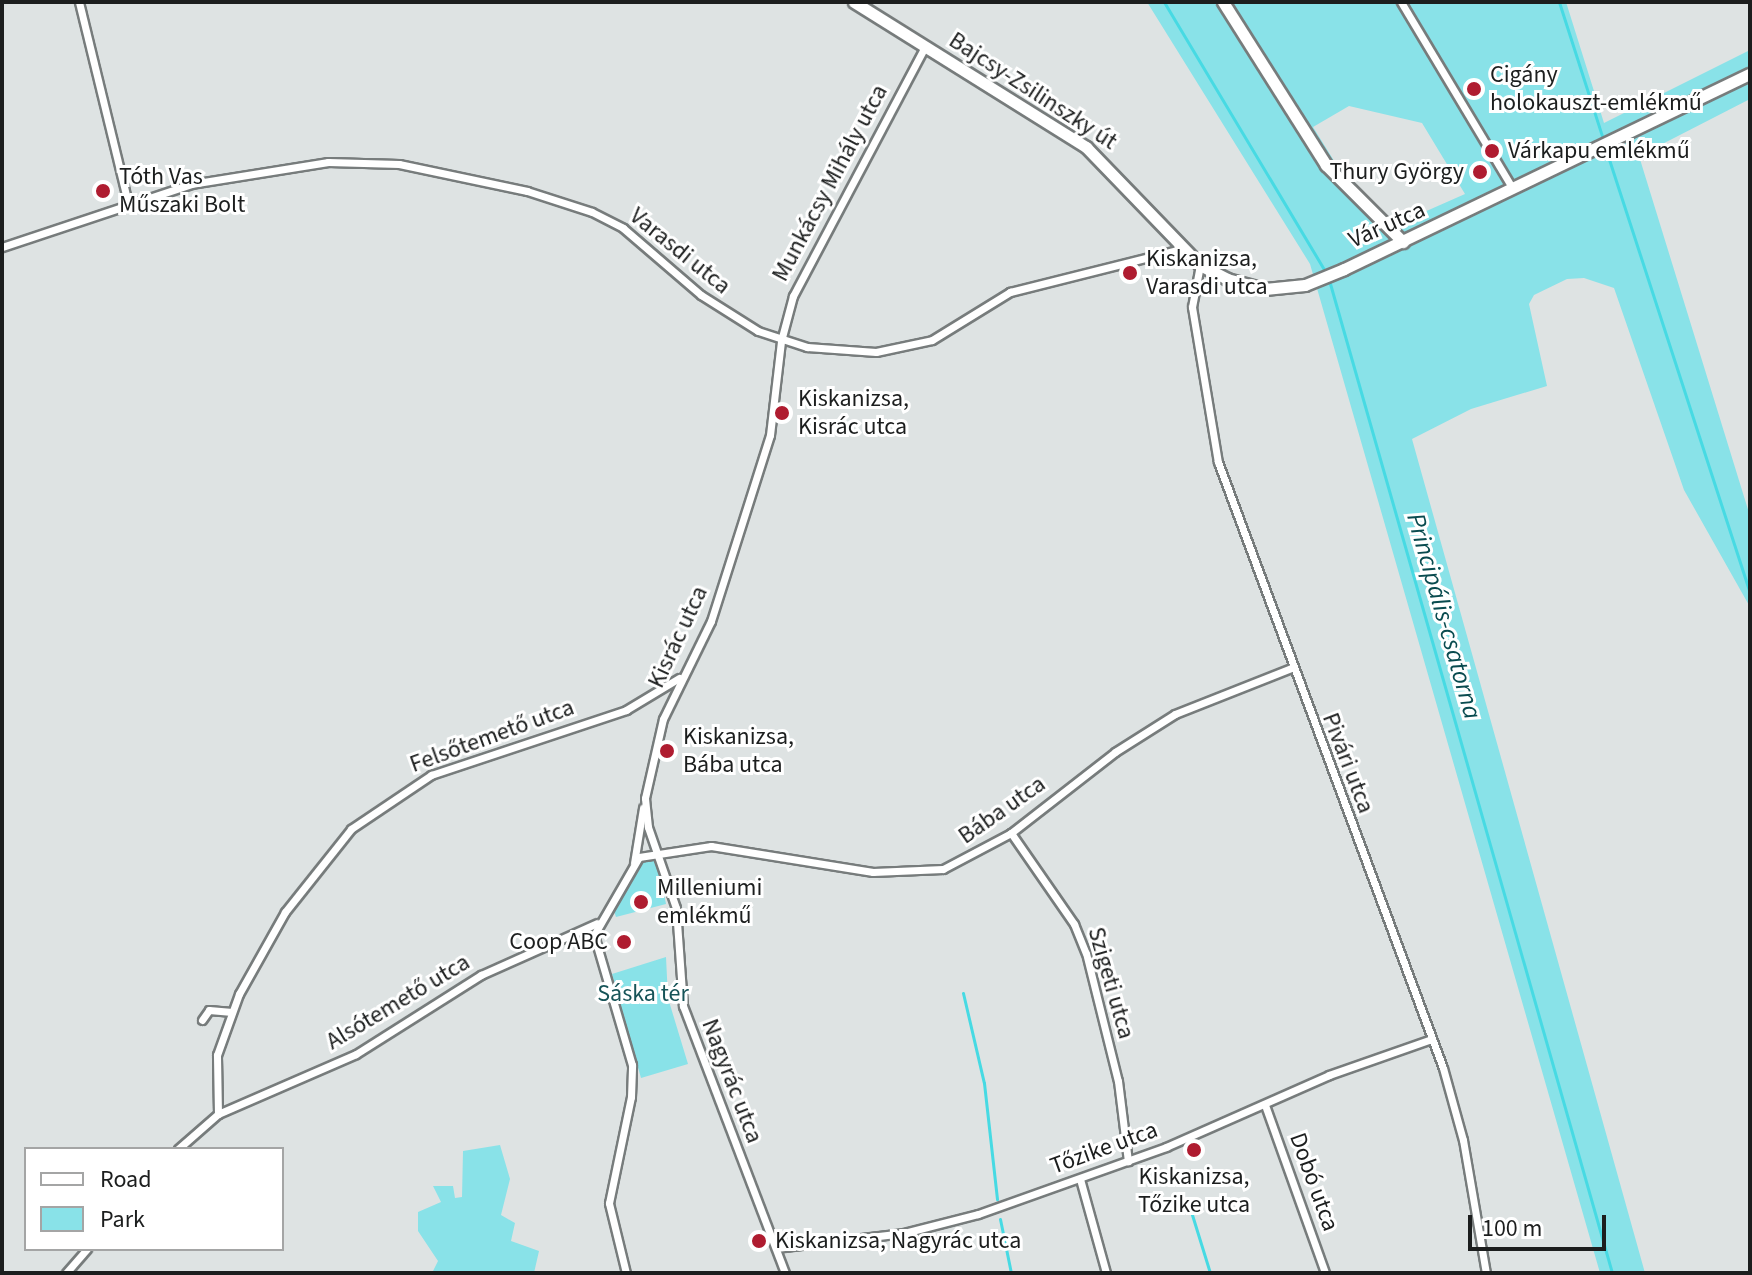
<!DOCTYPE html>
<meta charset="utf-8">
<style>
body{margin:0}
#map{position:relative;width:1752px;height:1275px;overflow:hidden;background:#dee3e3;font-family:"Source Sans 3",sans-serif}
div>[style]{position:absolute}
.green>*{inset:0;background:#89e2e8}
.stream>*{height:3px;margin:-1.5px;padding:0 1.5px;transform-origin:1.5px;border-radius:1.5px;background:#47dae3}
.roads{filter:drop-shadow(2px 0 #777c7c) drop-shadow(-2px 0 #777c7c) drop-shadow(0 2px #777c7c) drop-shadow(0 -2px #777c7c)}
.street>*{height:7px;margin:-3.5px;padding:0 3.5px;transform-origin:3.5px;border-radius:3.5px;background:#fff}
.secondary>*{height:11px;margin:-5.5px;padding:0 5.5px;transform-origin:5.5px;border-radius:5.5px;background:#fff}
.dots>*{width:22px;height:22px;translate:-50% -50%;box-sizing:border-box;border:4px solid #fff;border-radius:50%}
span{translate:-50% -50%;white-space:nowrap;text-align:center;line-height:1.15;-webkit-text-stroke:6px #fff;paint-order:stroke}
.poi-label{font-size:24px;color:#1c1e1e}
.left{translate:0 -50%;text-align:left}
.right{translate:-100% -50%;text-align:right}
.street-label{font-size:24px;color:#1c1e1e}
.park-label{font-size:24px;color:#175458}
.water-label{font-size:26px;color:#094b4f;font-style:italic}
.frame{position:absolute;inset:0;border:4px solid #1c1e1e;pointer-events:none}
.legend{position:absolute;left:24px;top:1147px;width:260px;height:104px;box-sizing:border-box;background:#fff;border:2px solid #a4a5a5;margin:0;padding:10px 14px;list-style:none;font-size:24px;color:#1c1e1e}
.legend li{display:flex;align-items:center;gap:16px;height:40px}
.legend b{width:40px;border:2px solid #a4a5a5}
.scale{position:absolute;left:1468px;top:1215px;width:138px;height:36px;box-sizing:border-box;border:4px solid #1c1e1e;border-top:0;padding-left:10px;font-size:24px;line-height:28px;white-space:nowrap;color:#1c1e1e;-webkit-text-stroke:6px #fff;paint-order:stroke}
</style>
<div id="map">
<div class="green">
<i style="clip-path:polygon(evenodd,1147px 2px,1566px 2px,1604px 123px,1750px 50px,1750px 99px,1639px 156px,1750px 516px,1750px 607px,1684px 490px,1614px 288px,1584px 278px,1567px 279px,1534px 295px,1529px 304px,1547px 386px,1471px 409px,1412px 439px,1645px 1273px,1600px 1273px,1310px 264px,1147px 2px,1349px 106px,1422px 123px,1465px 194px,1397px 224px,1341px 172px,1313px 127px,1349px 106px)"></i>
<i style="clip-path:polygon(657px 859px,666px 904px,616px 917px,614px 911px,641px 861px)"></i>
<i style="clip-path:polygon(666px 957px,668px 998px,688px 1064px,641px 1078px,612px 974px)"></i>
<i style="clip-path:polygon(500px 1145px,510px 1179px,501px 1215px,515px 1223px,511px 1241px,539px 1251px,534px 1273px,432px 1273px,438px 1261px,418px 1231px,418px 1212px,441px 1202px,433px 1186px,453px 1186px,455px 1198px,462px 1197px,463px 1151px)"></i>
</div>
<div class="stream">
<i style="left:1164px;top:2px;width:316px;rotate:59.1deg"></i>
<i style="left:1559px;top:2px;width:144px;rotate:72.2deg"></i>
<i style="left:1605px;top:147px;width:469px;rotate:72deg"></i>
<i style="left:1329px;top:280px;width:1033px;rotate:74.09deg"></i>
<i style="left:963px;top:993px;width:92px;rotate:76.9deg"></i>
<i style="left:984px;top:1083px;width:117px;rotate:83.6deg"></i>
<i style="left:1189px;top:1205px;width:71px;rotate:72.8deg"></i>
<i style="left:1000px;top:1219px;width:55px;rotate:78.5deg"></i>
</div>
<div class="roads">
<div class="street">
<i style="left:79px;top:2px;width:207px;rotate:76.3deg"></i>
<i style="left:1401px;top:2px;width:218px;rotate:59.1deg"></i>
<i style="left:2px;top:247px;width:199px;rotate:-18.4deg"></i>
<i style="left:191px;top:184px;width:139px;rotate:-9.1deg"></i>
<i style="left:328px;top:162px;width:71px;rotate:1.6deg"></i>
<i style="left:399px;top:164px;width:131px;rotate:11.9deg"></i>
<i style="left:527px;top:191px;width:68px;rotate:17.9deg"></i>
<i style="left:592px;top:212px;width:35px;rotate:27deg"></i>
<i style="left:623px;top:228px;width:103px;rotate:40.7deg"></i>
<i style="left:701px;top:295px;width:67px;rotate:32.3deg"></i>
<i style="left:758px;top:331px;width:52px;rotate:18.1deg"></i>
<i style="left:807px;top:347px;width:69px;rotate:4.1deg"></i>
<i style="left:876px;top:352px;width:57px;rotate:-12.1deg"></i>
<i style="left:932px;top:340px;width:92px;rotate:-31.6deg"></i>
<i style="left:1010px;top:292px;width:176px;rotate:-14.1deg"></i>
<i style="left:1200px;top:265px;width:43px;rotate:100.8deg"></i>
<i style="left:1192px;top:307px;width:157px;rotate:80.5deg"></i>
<i style="left:1218px;top:462px;width:646px;rotate:69.63deg"></i>
<i style="left:1443px;top:1068px;width:75px;rotate:74.5deg"></i>
<i style="left:1463px;top:1140px;width:135px;rotate:80.2deg"></i>
<i style="left:1011px;top:833px;width:111px;rotate:55.3deg"></i>
<i style="left:1074px;top:924px;width:31px;rotate:68deg"></i>
<i style="left:1086px;top:953px;width:132px;rotate:76deg"></i>
<i style="left:1118px;top:1081px;width:81px;rotate:82.9deg"></i>
<i style="left:634px;top:863px;width:56px;rotate:-80.7deg"></i>
<i style="left:202px;top:1020px;width:12px;rotate:-55deg"></i>
<i style="left:209px;top:1010px;width:23px;rotate:5deg"></i>
<i style="left:1265px;top:1105px;width:178px;rotate:70.3deg"></i>
<i style="left:218px;top:1114px;width:59px;rotate:-91deg"></i>
<i style="left:217px;top:1055px;width:65px;rotate:-70.2deg"></i>
<i style="left:239px;top:994px;width:94px;rotate:-60.7deg"></i>
<i style="left:285px;top:912px;width:106px;rotate:-51.5deg"></i>
<i style="left:351px;top:829px;width:97px;rotate:-34deg"></i>
<i style="left:431px;top:775px;width:206px;rotate:-18.4deg"></i>
<i style="left:626px;top:710px;width:62px;rotate:-31.1deg"></i>
<i style="left:178px;top:1149px;width:53px;rotate:-41.2deg"></i>
<i style="left:218px;top:1114px;width:150px;rotate:-23.5deg"></i>
<i style="left:356px;top:1054px;width:148px;rotate:-32.3deg"></i>
<i style="left:481px;top:975px;width:127px;rotate:-24.1deg"></i>
<i style="left:1080px;top:1179px;width:98px;rotate:74.5deg"></i>
<i style="left:776px;top:1248px;width:129px;rotate:-6.7deg"></i>
<i style="left:904px;top:1233px;width:76px;rotate:-14.4deg"></i>
<i style="left:978px;top:1214px;width:200px;rotate:-19.6deg"></i>
<i style="left:1166px;top:1147px;width:178px;rotate:-23.8deg"></i>
<i style="left:1329px;top:1075px;width:109px;rotate:-19.3deg"></i>
<i style="left:66px;top:1273px;width:32px;rotate:-49deg"></i>
<i style="left:626px;top:1273px;width:72px;rotate:-103.7deg"></i>
<i style="left:609px;top:1203px;width:108px;rotate:-78.3deg"></i>
<i style="left:631px;top:1097px;width:32px;rotate:-88deg"></i>
<i style="left:632px;top:1065px;width:135px;rotate:-106.3deg"></i>
<i style="left:594px;top:935px;width:90px;rotate:-60deg"></i>
<i style="left:639px;top:857px;width:73px;rotate:-8.7deg"></i>
<i style="left:711px;top:846px;width:164px;rotate:9.1deg"></i>
<i style="left:873px;top:872px;width:70px;rotate:-2.5deg"></i>
<i style="left:943px;top:869px;width:77px;rotate:-27.9deg"></i>
<i style="left:1011px;top:833px;width:132px;rotate:-37.9deg"></i>
<i style="left:1115px;top:752px;width:71px;rotate:-32.3deg"></i>
<i style="left:1175px;top:714px;width:125px;rotate:-21.6deg"></i>
<i style="left:785px;top:1273px;width:286px;rotate:-110.9deg"></i>
<i style="left:683px;top:1006px;width:98px;rotate:-94.1deg"></i>
<i style="left:676px;top:908px;width:86px;rotate:-109.1deg"></i>
<i style="left:648px;top:827px;width:29px;rotate:-96deg"></i>
<i style="left:645px;top:798px;width:81px;rotate:-77.2deg"></i>
<i style="left:663px;top:719px;width:109px;rotate:-63.9deg"></i>
<i style="left:711px;top:621px;width:195px;rotate:-72.4deg"></i>
<i style="left:770px;top:435px;width:95px;rotate:-83.3deg"></i>
<i style="left:781px;top:341px;width:47px;rotate:-75.1deg"></i>
<i style="left:793px;top:296px;width:282px;rotate:-62.1deg"></i>
</div>
<div class="secondary">
<i style="left:854px;top:2px;width:274px;rotate:32deg"></i>
<i style="left:1086px;top:147px;width:164px;rotate:46deg"></i>
<i style="left:1200px;top:265px;width:30px;rotate:27deg"></i>
<i style="left:1227px;top:279px;width:39px;rotate:15deg"></i>
<i style="left:1265px;top:289px;width:40px;rotate:-5.7deg"></i>
<i style="left:1305px;top:285px;width:42px;rotate:-22.3deg"></i>
<i style="left:1344px;top:269px;width:450px;rotate:-25.7deg"></i>
<i style="left:1223px;top:2px;width:193px;rotate:57.7deg"></i>
<i style="left:1326px;top:165px;width:109px;rotate:45deg"></i>
</div>
</div>
<div class="dots">
<i style="left:1474px;top:89px;background:#af1c30"></i>
<i style="left:1492px;top:151px;background:#af1c30"></i>
<i style="left:1480px;top:172px;background:#af1c30"></i>
<i style="left:103px;top:191px;background:#af1c30"></i>
<i style="left:1130px;top:273px;background:#af1c30"></i>
<i style="left:782px;top:413px;background:#af1c30"></i>
<i style="left:667px;top:751px;background:#af1c30"></i>
<i style="left:641px;top:902px;background:#af1c30"></i>
<i style="left:624px;top:942px;background:#af1c30"></i>
<i style="left:1194px;top:1150px;background:#af1c30"></i>
<i style="left:759px;top:1241px;background:#af1c30"></i>
</div>
<div class="poi-label">
<span class="left" style="left:1490px;top:89px">Cigány<br>holokauszt-emlékmű</span>
<span class="left" style="left:1508px;top:151px">Várkapu emlékmű</span>
<span class="right" style="left:1464px;top:172px">Thury György</span>
<span class="left" style="left:119px;top:191px">Tóth Vas<br>Műszaki Bolt</span>
<span class="left" style="left:1146px;top:273px">Kiskanizsa,<br>Varasdi utca</span>
<span class="left" style="left:798px;top:413px">Kiskanizsa,<br>Kisrác utca</span>
<span class="left" style="left:683px;top:751px">Kiskanizsa,<br>Bába utca</span>
<span class="left" style="left:657px;top:902px">Milleniumi<br>emlékmű</span>
<span class="right" style="left:608px;top:942px">Coop ABC</span>
<span style="left:1194px;top:1191px">Kiskanizsa,<br>Tőzike utca</span>
<span class="left" style="left:775px;top:1241px">Kiskanizsa, Nagyrác utca</span>
</div>
<div class="street-label">
<span style="left:1033px;top:91px;rotate:33deg">Bajcsy-Zsilinszky út</span>
<span style="left:830px;top:183px;rotate:-62deg">Munkácsy Mihály utca</span>
<span style="left:1387px;top:225px;rotate:-24deg">Vár utca</span>
<span style="left:680px;top:251px;rotate:39deg">Varasdi utca</span>
<span style="left:678px;top:637px;rotate:-65deg">Kisrác utca</span>
<span style="left:492px;top:736px;rotate:-20deg">Felsőtemető utca</span>
<span style="left:1348px;top:763px;rotate:69deg">Pivári utca</span>
<span style="left:1002px;top:810px;rotate:-35deg">Bába utca</span>
<span style="left:1111px;top:983px;rotate:74deg">Szigeti utca</span>
<span style="left:398px;top:1002px;rotate:-31deg">Alsótemető utca</span>
<span style="left:732px;top:1081px;rotate:69deg">Nagyrác utca</span>
<span style="left:1104px;top:1148px;rotate:-20deg">Tőzike utca</span>
<span style="left:1314px;top:1182px;rotate:70deg">Dobó utca</span>
</div>
<div class="park-label">
<span style="left:643px;top:994px">Sáska tér</span>
</div>
<div class="water-label">
<span style="left:1444px;top:616px;rotate:74deg">Principális-csatorna</span>
</div>
<div class="frame"></div>
<ul class="legend">
<li><b style="height:10px;background:#fff"></b>Road</li>
<li><b style="height:22px;background:#89e2e8"></b>Park</li>
</ul>
<div class="scale">100 m</div>
</div>
